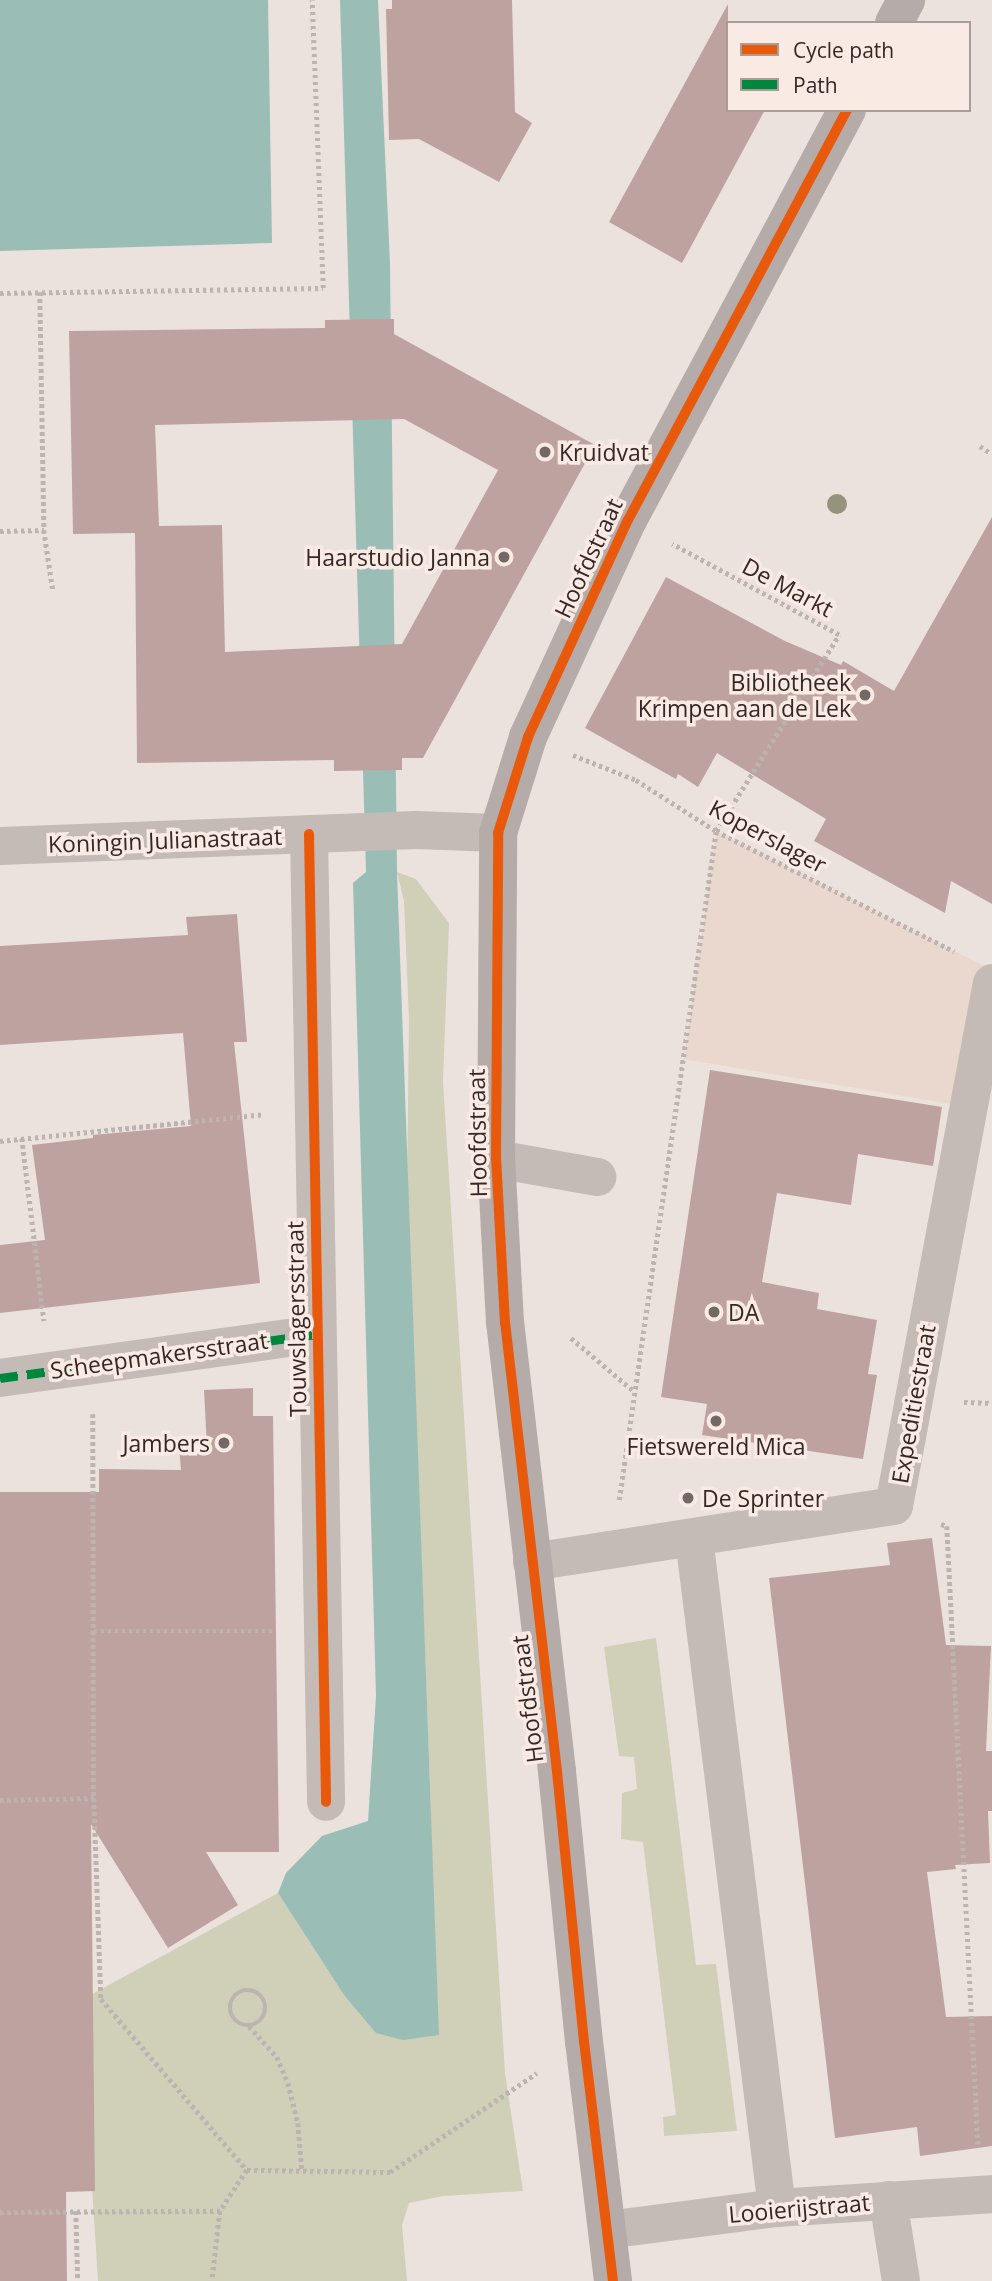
<!DOCTYPE html>
<style>
body{margin:0}
#map{position:relative;width:992px;height:2281px;overflow:hidden;background:#ebe2de;font-family:"Open Sans",sans-serif}
div>[style]{position:absolute}
.green>*{inset:0;background:#d0cfb8}
.plaza>*{inset:0;background:#ead7cd}
.water>*{inset:0;background:#9abeb6}
.building>*{inset:0;background:#bea2a0}
.path>*{height:4.5px;margin-top:-2.25px;transform-origin:0;background:repeating-linear-gradient(90deg,#bdb3b0 0 3.5px,transparent 0 7px)}
.path>.ring{margin:-2.25px;padding:0;box-sizing:content-box;background:none;border:4.5px solid #bdb3b0;border-radius:50%}
.street>*{height:38px;margin:-19px;padding:0 19px;transform-origin:19px;border-radius:19px;background:#c4bbb7}
.secondary>*{height:38px;margin:-19px;padding:0 19px;transform-origin:19px;border-radius:19px;background:#b5aba8}
.quiet>*{height:9px;margin-top:-4.5px;transform-origin:0;background:repeating-linear-gradient(90deg,#00873e 0 18px,transparent 0 27px)}
.cycleway>*{height:10px;margin:-5px;padding:0 5px;transform-origin:5px;border-radius:5px;background:#e8590c}
.trees>*{width:20px;height:20px;margin:-10px;border-radius:50%;background:#94937b}
.dots>*{width:19px;height:19px;translate:-50% -50%;box-sizing:border-box;border:4px solid #f9ebe4;border-radius:50%}
span{translate:-50% -50%;white-space:nowrap;text-align:center;line-height:1.15;-webkit-text-stroke:7px #f9ebe4;paint-order:stroke}
.poi-label{font-size:23px;color:#342726}
.left{translate:0 -50%;text-align:left}
.right{translate:-100% -50%;text-align:right}
.street-label{font-size:23px;color:#342726}
.legend{position:absolute;left:726px;top:21px;width:245px;height:91px;box-sizing:border-box;background:#f9ebe4;border:2px solid #aa9d98;margin:0;padding:9px 12px;list-style:none;font-size:21px;color:#342726}
.legend li{display:flex;align-items:center;gap:14px;height:35px}
.legend b{width:35px;border:2px solid #aa9d98}
</style>
<div id="map">
<div class="green">
<i style="clip-path:polygon(397px 872px,416px 879px,449px 923px,443px 1081px,505px 2073px,523px 2191px,443px 2196px,409px 2203px,402px 2225px,407px 2281px,98px 2281px,81px 2011px,83px 1999px,278px 1893px,344px 1995px,431px 1810px,407px 1187px,409px 1020px,404px 901px)"></i>
<i style="clip-path:polygon(656px 1638px,696px 1965px,716px 1964px,737px 2131px,664px 2136px,663px 2117px,676px 2115px,643px 1842px,621px 1839px,622px 1793px,637px 1789px,634px 1757px,619px 1756px,604px 1647px)"></i>
</div>
<div class="plaza">
<i style="clip-path:polygon(716px 831px,992px 970px,969px 1107px,684px 1059px)"></i>
</div>
<div class="water">
<i style="clip-path:polygon(0 0,268px 0,272px 243px,0 251px)"></i>
<i style="clip-path:polygon(340px 0,378px 0,390px 263px,397px 872px,439px 2035px,403px 2040px,376px 2033px,344px 1995px,278px 1893px,286px 1873px,322px 1836px,368px 1821px,376px 1696px,353px 883px,366px 872px)"></i>
</div>
<div class="building">
<i style="clip-path:polygon(392px 0,512px 0,515px 112px,532px 123px,499px 182px,419px 139px,389px 140px,386px 9px,392px 9px)"></i>
<i style="clip-path:polygon(728px 4px,728px 110px,765px 110px,682px 263px,609px 222px)"></i>
<i style="clip-path:polygon(evenodd,394px 319px,394px 334px,595px 445px,423px 758px,402px 758px,402px 770px,334px 771px,334px 760px,137px 763px,135px 533px,73px 534px,69px 331px,325px 328px,325px 320px,394px 319px,404px 419px,498px 470px,402px 644px,225px 652px,222px 525px,159px 526px,155px 425px,404px 419px)"></i>
<i style="clip-path:polygon(992px 517px,992px 904px,951px 881px,945px 913px,814px 841px,826px 819px,717px 753px,698px 787px,678px 774px,676px 779px,585px 728px,666px 577px,785px 641px,841px 665px,843px 661px,894px 691px)"></i>
<i style="clip-path:polygon(237px 914px,247px 1042px,234px 1042px,260px 1283px,0 1313px,0 1245px,45px 1240px,32px 1145px,93px 1138px,93px 1135px,191px 1126px,183px 1033px,0 1045px,0 946px,188px 935px,186px 917px)"></i>
<i style="clip-path:polygon(710px 1070px,942px 1107px,933px 1166px,858px 1154px,851px 1205px,777px 1193px,762px 1282px,819px 1293px,817px 1309px,877px 1320px,868px 1374px,877px 1375px,863px 1459px,702px 1435px,707px 1404px,661px 1397px)"></i>
<i style="clip-path:polygon(253px 1388px,253px 1416px,273px 1416px,279px 1852px,206px 1852px,238px 1905px,168px 1948px,91px 1824px,95px 2191px,66px 2192px,67px 2281px,0 2281px,0 1492px,99px 1492px,99px 1469px,181px 1470px,179px 1447px,207px 1448px,204px 1390px)"></i>
<i style="clip-path:polygon(932px 1538px,946px 1645px,991px 1646px,986px 1751px,992px 1751px,992px 1811px,988px 1811px,990px 1863px,955px 1865px,956px 1869px,927px 1872px,946px 2017px,992px 2016px,992px 2146px,920px 2156px,917px 2127px,835px 2138px,769px 1578px,890px 1565px,887px 1543px)"></i>
</div>
<div class="path">
<i style="left:40px;top:292px;width:238px;rotate:89deg"></i>
<i style="left:44px;top:530px;width:62px;rotate:81.6deg"></i>
<i style="left:0;top:293px;width:323px;rotate:-0.9deg"></i>
<i style="left:323px;top:288px;width:288px;rotate:-92.2deg"></i>
<i style="left:980px;top:446px;width:14px;rotate:34deg"></i>
<i style="left:0;top:531px;width:44px;rotate:-1.3deg"></i>
<i style="left:573px;top:755px;width:68px;rotate:21.6deg"></i>
<i style="left:636px;top:780px;width:95px;rotate:32.5deg"></i>
<i style="left:716px;top:831px;width:267px;rotate:26.8deg"></i>
<i style="left:22px;top:1138px;width:184px;rotate:83.1deg"></i>
<i style="left:0;top:1141px;width:265px;rotate:-5.8deg"></i>
<i style="left:571px;top:1338px;width:84px;rotate:40.2deg"></i>
<i style="left:964px;top:1402px;width:28px;rotate:2deg"></i>
<i style="left:93px;top:1414px;width:384px;rotate:89.9deg"></i>
<i style="left:619px;top:1500px;width:676px;rotate:-81.75deg"></i>
<i style="left:716px;top:831px;width:231px;rotate:-57.9deg"></i>
<i style="left:839px;top:635px;width:190px;rotate:-151.4deg"></i>
<i style="left:941px;top:1524px;width:6px;rotate:18deg"></i>
<i style="left:947px;top:1526px;width:619px;rotate:87.13deg"></i>
<i style="left:94px;top:1631px;width:181px"></i>
<i style="left:0;top:1800px;width:94px;rotate:-1.2deg"></i>
<i style="left:94px;top:1798px;width:201px;rotate:88deg"></i>
<i style="left:101px;top:1999px;width:225px;rotate:49.5deg"></i>
<i style="left:247px;top:2170px;width:49px;rotate:123.4deg"></i>
<i style="left:220px;top:2211px;width:70px;rotate:96.5deg"></i>
<i class="ring" style="left:230px;top:1990px;width:31.5px;height:31.5px"></i>
<i style="left:249px;top:2026px;width:42px;rotate:47.9deg"></i>
<i style="left:277px;top:2057px;width:28px;rotate:67deg"></i>
<i style="left:288px;top:2083px;width:41px;rotate:76deg"></i>
<i style="left:298px;top:2123px;width:47px;rotate:85.1deg"></i>
<i style="left:247px;top:2170px;width:143px;rotate:0.8deg"></i>
<i style="left:390px;top:2172px;width:177px;rotate:-34deg"></i>
<i style="left:76px;top:2211px;width:70px;rotate:88.4deg"></i>
<i style="left:0;top:2212px;width:220px;rotate:-0.3deg"></i>
</div>
<div class="street">
<i style="left:309px;top:834px;width:968px;rotate:88.99deg"></i>
<i style="left:0;top:846px;width:416px;rotate:-2.2deg"></i>
<i style="left:416px;top:830px;width:82px;rotate:2.1deg"></i>
<i style="left:496px;top:1159px;width:103px;rotate:10.1deg"></i>
<i style="left:0;top:1378px;width:320px;rotate:-7.9deg"></i>
<i style="left:694px;top:1538px;width:675px;rotate:82.94deg"></i>
<i style="left:532px;top:1562px;width:366px;rotate:-8.8deg"></i>
<i style="left:894px;top:1506px;width:532px;rotate:-79.39deg"></i>
<i style="left:888px;top:2200px;width:82px;rotate:80.9deg"></i>
<i style="left:607px;top:2230px;width:171px;rotate:-7.4deg"></i>
<i style="left:777px;top:2208px;width:215px;rotate:-3.7deg"></i>
</div>
<div class="secondary">
<i style="left:894px;top:23px;width:26px;rotate:-62deg"></i>
<i style="left:613px;top:2281px;width:241px;rotate:-96.9deg"></i>
<i style="left:584px;top:2042px;width:272px;rotate:-95.7deg"></i>
<i style="left:557px;top:1771px;width:451px;rotate:-96.6deg"></i>
<i style="left:505px;top:1323px;width:164px;rotate:-93.1deg"></i>
<i style="left:496px;top:1159px;width:326px;rotate:-89.6deg"></i>
<i style="left:498px;top:833px;width:101px;rotate:-72.6deg"></i>
<i style="left:528px;top:737px;width:239px;rotate:-65.3deg"></i>
<i style="left:628px;top:520px;width:465px;rotate:-61.9deg"></i>
</div>
<div class="quiet">
<i style="left:0;top:1378px;width:320px;rotate:-7.9deg"></i>
</div>
<div class="cycleway">
<i style="left:309px;top:834px;width:968px;rotate:88.99deg"></i>
<i style="left:613px;top:2281px;width:241px;rotate:-96.9deg"></i>
<i style="left:584px;top:2042px;width:272px;rotate:-95.7deg"></i>
<i style="left:557px;top:1771px;width:451px;rotate:-96.6deg"></i>
<i style="left:505px;top:1323px;width:164px;rotate:-93.1deg"></i>
<i style="left:496px;top:1159px;width:326px;rotate:-89.6deg"></i>
<i style="left:498px;top:833px;width:101px;rotate:-72.6deg"></i>
<i style="left:528px;top:737px;width:239px;rotate:-65.3deg"></i>
<i style="left:628px;top:520px;width:465px;rotate:-61.9deg"></i>
</div>
<div class="trees">
<i style="left:837px;top:504px"></i>
</div>
<div class="dots">
<i style="left:545px;top:452px;background:#746866"></i>
<i style="left:504px;top:557px;background:#746866"></i>
<i style="left:865px;top:695px;background:#746866"></i>
<i style="left:714px;top:1312px;background:#746866"></i>
<i style="left:716px;top:1421px;background:#746866"></i>
<i style="left:224px;top:1443px;background:#746866"></i>
<i style="left:688px;top:1498px;background:#746866"></i>
</div>
<div class="poi-label">
<span class="left" style="left:559px;top:452px">Kruidvat</span>
<span class="right" style="left:490px;top:557px">Haarstudio Janna</span>
<span class="right" style="left:851px;top:695px">Bibliotheek<br>Krimpen aan de Lek</span>
<span class="left" style="left:728px;top:1312px">DA</span>
<span class="right" style="left:210px;top:1443px">Jambers</span>
<span style="left:716px;top:1446px">Fietswereld Mica</span>
<span class="left" style="left:702px;top:1498px">De Sprinter</span>
</div>
<div class="street-label">
<span style="left:588px;top:558px;rotate:-65deg">Hoofdstraat</span>
<span style="left:788px;top:587px;rotate:28deg">De Markt</span>
<span style="left:768px;top:836px;rotate:28deg">Koperslager</span>
<span style="left:165px;top:840px;rotate:-2deg">Koningin Julianastraat</span>
<span style="left:477px;top:1133px;rotate:-91deg">Hoofdstraat</span>
<span style="left:296px;top:1319px;rotate:-91deg">Touwslagersstraat</span>
<span style="left:159px;top:1355px;rotate:-8deg">Scheepmakersstraat</span>
<span style="left:913px;top:1404px;rotate:-80deg">Expeditiestraat</span>
<span style="left:527px;top:1699px;rotate:-97deg">Hoofdstraat</span>
<span style="left:799px;top:2208px;rotate:-5deg">Looierijstraat</span>
</div>
<ul class="legend">
<li><b style="height:9px;background:#e8590c"></b>Cycle path</li>
<li><b style="height:9px;background:#00873e"></b>Path</li>
</ul>
</div>
